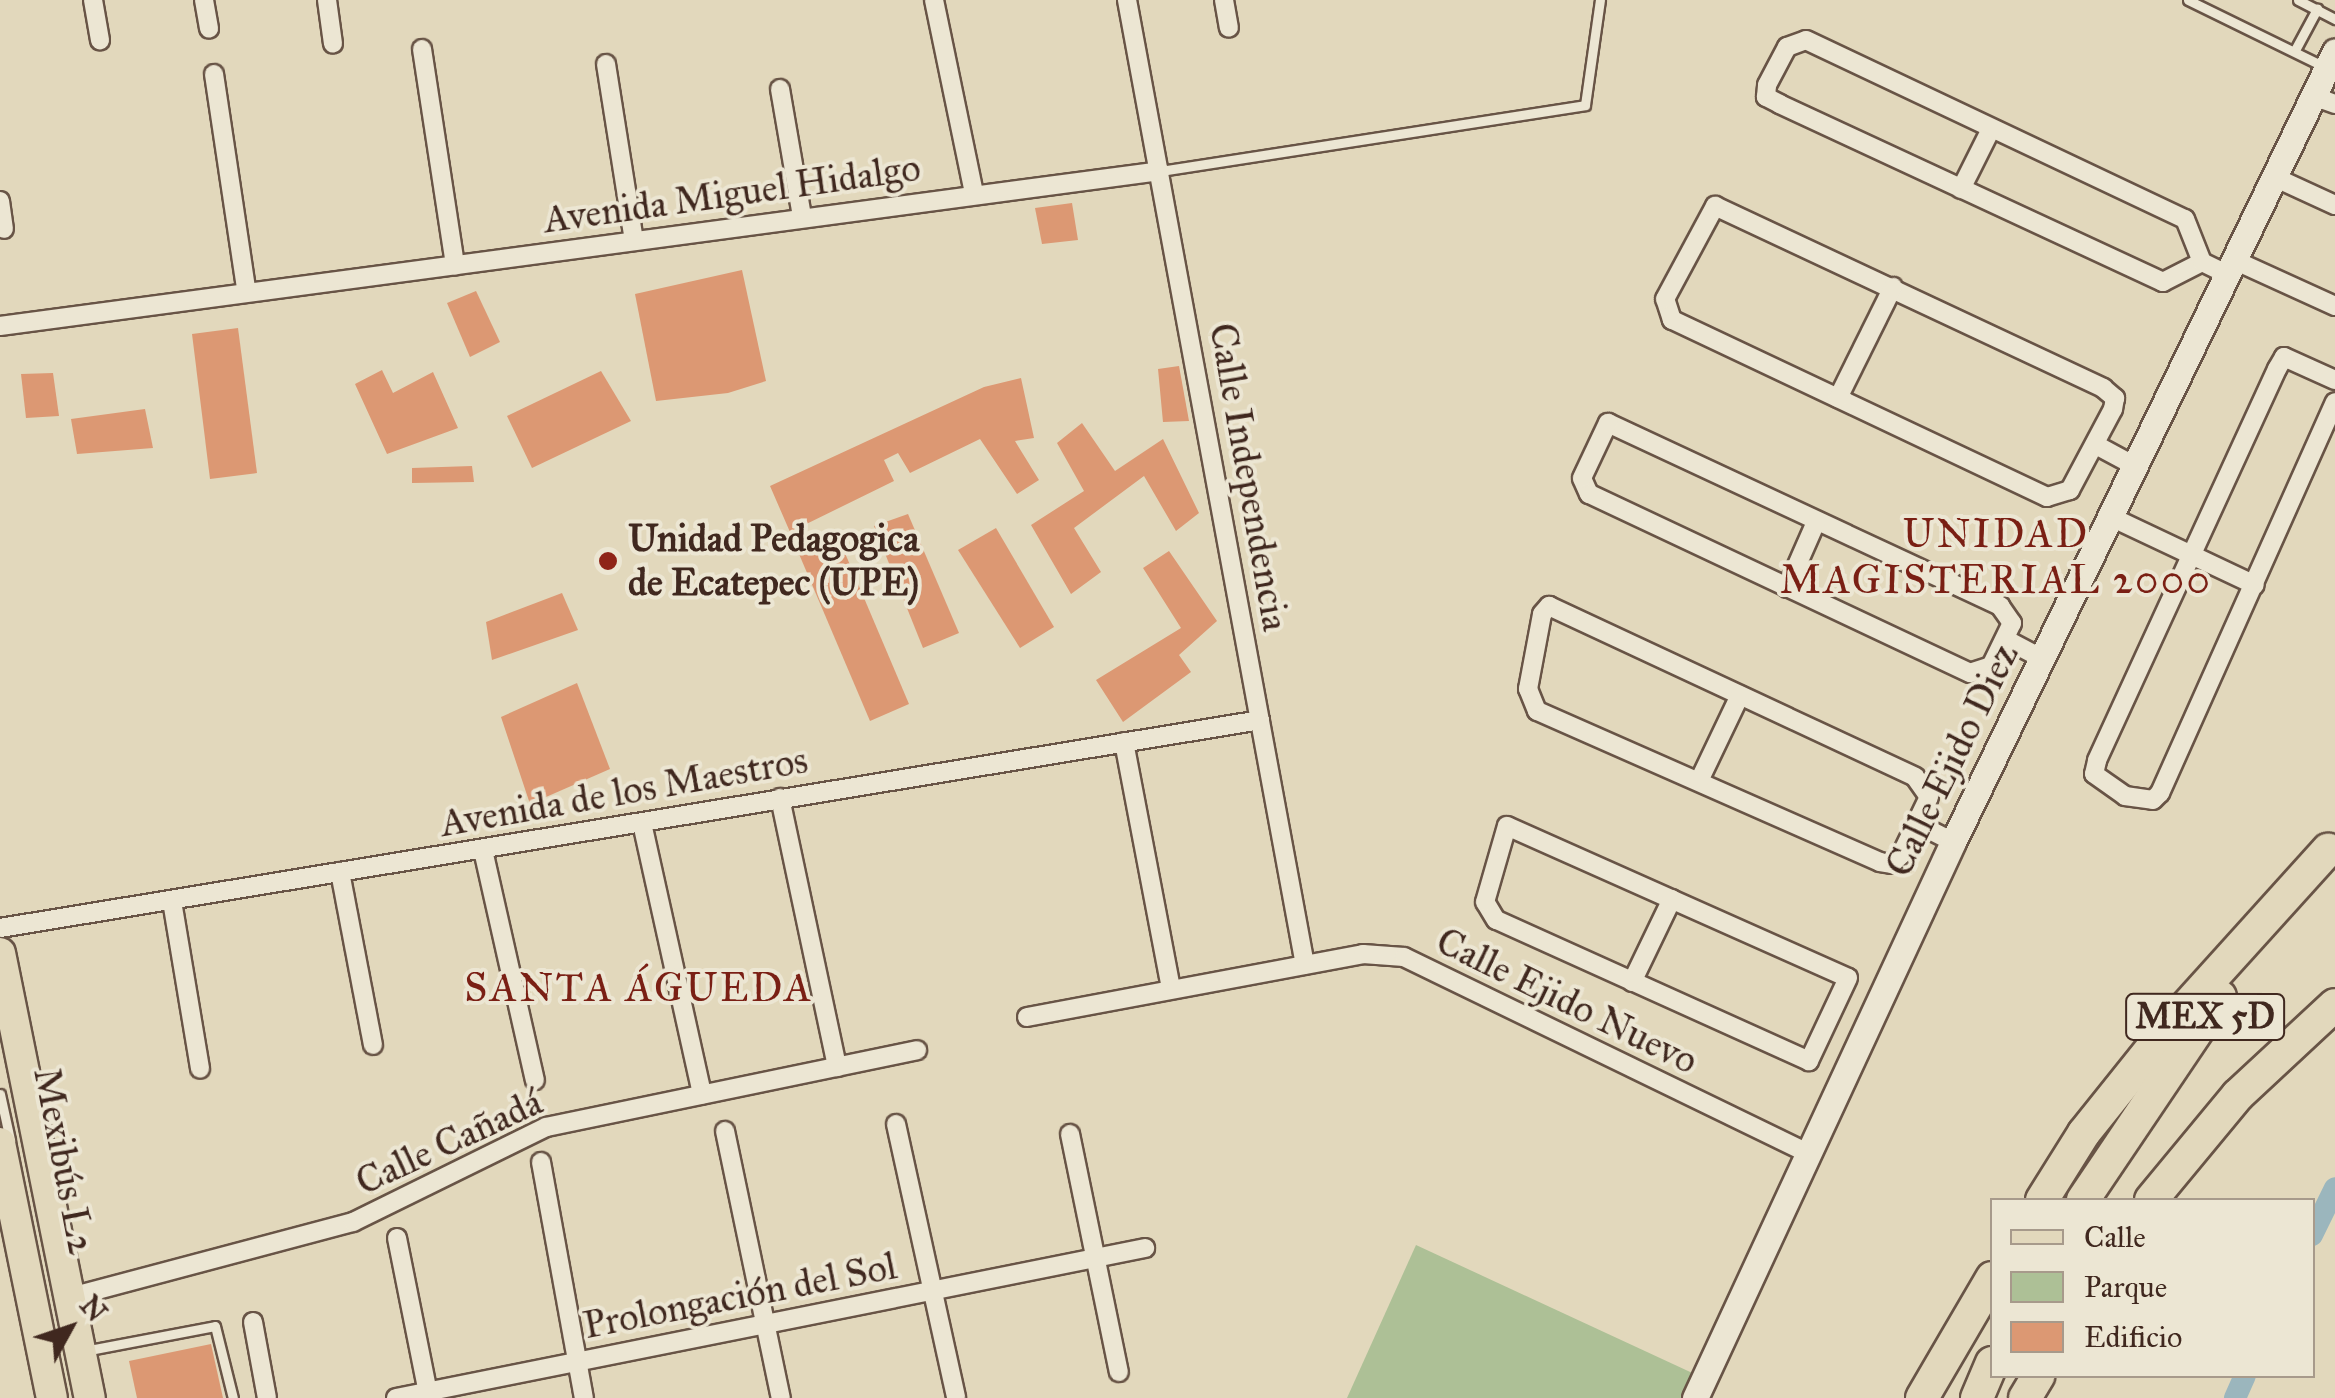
<!DOCTYPE html>
<meta charset="utf-8">
<style>
body{margin:0}
#map{position:relative;width:2335px;height:1398px;overflow:hidden;background:#e2d8bc;font-family:"IM FELL Great Primer",serif}
div>[style]{position:absolute}
.green>*{inset:0;background:#adc096}
.canal>*{height:22px;margin:-11px;padding:0 11px;transform-origin:11px;border-radius:11px;background:#9bb6bd}
.building>*{inset:0;background:#dc9873}
.roads{filter:drop-shadow(2px 0 #685446) drop-shadow(-2px 0 #685446) drop-shadow(0 2px #685446) drop-shadow(0 -2px #685446)}
.service>*{height:9px;margin:-4.5px;padding:0 4.5px;transform-origin:4.5px;border-radius:4.5px;background:#ece6d3}
.minor>*{height:18px;margin:-9px;padding:0 9px;transform-origin:9px;border-radius:9px;background:#ece6d3}
.secondary>*{height:25px;margin:-12.5px;padding:0 12.5px;transform-origin:12.5px;border-radius:12.5px;background:#ece6d3}
.primary>*{height:30px;margin:-15px;padding:0 15px;transform-origin:15px;border-radius:15px;background:#e2d8bc}
.motorway>*{height:32px;margin:-16px;padding:0 16px;transform-origin:16px;border-radius:16px;background:#e2d8bc}
.dots>*{width:28px;height:28px;translate:-50% -50%;box-sizing:border-box;border:5px solid #ece6d3;border-radius:50%}
span{translate:-50% -50%;white-space:nowrap;text-align:center;line-height:1.15;-webkit-text-stroke:8px #ece6d3;paint-order:stroke}
.shield-label span{padding:2px 8px;background:#ece6d3;border:2px solid;border-radius:8px;-webkit-text-stroke-width:0}
.shield-label{font-size:35px;color:#40281f;font-weight:700}
.street-label{font-size:38px;color:#40281f}
.poi-label{font-size:38px;color:#40281f;font-weight:700}
.left{translate:0 -50%;text-align:left}
.neighbourhood-label{font-size:40px;color:#7a1f14;letter-spacing:2.5px}
.legend{position:absolute;left:1990px;top:1198px;width:325px;height:180px;box-sizing:border-box;background:#ece6d3;border:2px solid #a79a8b;margin:0;padding:12px 18px;list-style:none;font-size:30px;color:#40281f}
.legend li{display:flex;align-items:center;gap:20px;height:50px}
.legend b{width:50px;border:2px solid #a79a8b}
.north{position:absolute;left:20px;top:1278px;width:100px;height:100px;-webkit-text-stroke:8px #ece6d3;paint-order:stroke;rotate:50deg;font-size:28px;font-weight:700;line-height:40px;text-align:center;color:#40281f}
.north::after{content:'';display:block;margin:auto;width:35px;height:45px;background:#40281f;clip-path:polygon(50% 0,100% 100%,50% 72%,0 100%)}
</style>
<div id="map">
<div class="green">
<i style="clip-path:polygon(1416px 1245px,1701px 1377px,1692px 1398px,1347px 1398px)"></i>
</div>
<div class="canal">
<i style="left:2312px;top:1235px;width:52px;rotate:-63.9deg"></i>
<i style="left:2235px;top:1398px;width:24px;rotate:-66deg"></i>
</div>
<div class="building">
<i style="clip-path:polygon(1072px 203px,1078px 240px,1042px 244px,1035px 208px)"></i>
<i style="clip-path:polygon(742px 270px,766px 381px,728px 393px,656px 401px,635px 294px)"></i>
<i style="clip-path:polygon(476px 291px,500px 342px,470px 357px,447px 303px)"></i>
<i style="clip-path:polygon(238px 328px,257px 473px,210px 479px,192px 334px)"></i>
<i style="clip-path:polygon(1179px 366px,1189px 421px,1163px 422px,1158px 369px)"></i>
<i style="clip-path:polygon(382px 370px,393px 393px,433px 372px,458px 428px,387px 454px,355px 384px)"></i>
<i style="clip-path:polygon(601px 371px,631px 421px,532px 468px,507px 416px)"></i>
<i style="clip-path:polygon(53px 373px,59px 416px,26px 418px,21px 374px)"></i>
<i style="clip-path:polygon(1021px 378px,1034px 438px,1015px 441px,1039px 480px,1017px 494px,980px 439px,910px 473px,898px 453px,884px 460px,894px 481px,790px 532px,770px 486px,984px 387px)"></i>
<i style="clip-path:polygon(145px 409px,153px 448px,77px 454px,71px 419px)"></i>
<i style="clip-path:polygon(1082px 423px,1115px 471px,1163px 439px,1199px 513px,1176px 531px,1144px 476px,1074px 528px,1101px 572px,1071px 594px,1031px 525px,1084px 491px,1057px 443px)"></i>
<i style="clip-path:polygon(472px 466px,474px 482px,412px 483px,412px 468px)"></i>
<i style="clip-path:polygon(908px 514px,959px 633px,923px 648px,874px 526px)"></i>
<i style="clip-path:polygon(996px 528px,1054px 627px,1020px 648px,958px 550px)"></i>
<i style="clip-path:polygon(839px 539px,909px 704px,870px 721px,799px 554px)"></i>
<i style="clip-path:polygon(1169px 551px,1217px 621px,1179px 655px,1191px 672px,1123px 722px,1096px 680px,1181px 628px,1143px 568px)"></i>
<i style="clip-path:polygon(562px 593px,578px 630px,492px 660px,486px 622px)"></i>
<i style="clip-path:polygon(577px 683px,610px 769px,530px 804px,501px 717px)"></i>
<i style="clip-path:polygon(211px 1344px,223px 1398px,137px 1398px,129px 1361px)"></i>
</div>
<div class="roads">
<div class="service">
<i style="left:2188px;top:0;width:153px;rotate:26.1deg"></i>
<i style="left:2298px;top:0;width:42px;rotate:27.2deg"></i>
<i style="left:2295px;top:50px;width:47px;rotate:-61.8deg"></i>
<i style="left:1160px;top:171px;width:430px;rotate:-8.8deg"></i>
<i style="left:1585px;top:105px;width:106px;rotate:-81.9deg"></i>
<i style="left:0;top:1094px;width:47px;rotate:77.7deg"></i>
<i style="left:84px;top:1351px;width:133px;rotate:-10.8deg"></i>
<i style="left:215px;top:1326px;width:74px;rotate:76deg"></i>
</div>
<div class="minor">
<i style="left:93px;top:0;width:41px;rotate:80.1deg"></i>
<i style="left:204px;top:0;width:29px;rotate:80deg"></i>
<i style="left:327px;top:0;width:44px;rotate:82.2deg"></i>
<i style="left:934px;top:0;width:197px;rotate:78.3deg"></i>
<i style="left:1127px;top:0;width:981px;rotate:79.55deg"></i>
<i style="left:1224px;top:0;width:28px;rotate:80deg"></i>
<i style="left:422px;top:49px;width:219px;rotate:81.3deg"></i>
<i style="left:606px;top:64px;width:178px;rotate:81deg"></i>
<i style="left:214px;top:74px;width:217px;rotate:81.5deg"></i>
<i style="left:780px;top:89px;width:129px;rotate:80.2deg"></i>
<i style="left:2313px;top:96px;width:23px;rotate:20deg"></i>
<i style="left:2274px;top:177px;width:67px;rotate:24.7deg"></i>
<i style="left:1961px;top:189px;width:67px;rotate:-63.4deg"></i>
<i style="left:0;top:201px;width:28px;rotate:82deg"></i>
<i style="left:1715px;top:206px;width:429px;rotate:25.1deg"></i>
<i style="left:2103px;top:388px;width:16px;rotate:40deg"></i>
<i style="left:2115px;top:398px;width:11px;rotate:100deg"></i>
<i style="left:2113px;top:409px;width:92px;rotate:118deg"></i>
<i style="left:2070px;top:490px;width:24px;rotate:163deg"></i>
<i style="left:2047px;top:497px;width:415px;rotate:-154.7deg"></i>
<i style="left:1672px;top:320px;width:22px;rotate:-108deg"></i>
<i style="left:1665px;top:299px;width:106px;rotate:-61.7deg"></i>
<i style="left:2234px;top:260px;width:111px;rotate:24.5deg"></i>
<i style="left:2202px;top:262px;width:44px;rotate:152.9deg"></i>
<i style="left:2163px;top:282px;width:422px;rotate:-155.1deg"></i>
<i style="left:1780px;top:104px;width:16px;rotate:-153deg"></i>
<i style="left:1766px;top:97px;width:12px;rotate:-85deg"></i>
<i style="left:1767px;top:85px;width:43px;rotate:-62.2deg"></i>
<i style="left:1787px;top:47px;width:20px;rotate:-20deg"></i>
<i style="left:1806px;top:40px;width:419px;rotate:25.3deg"></i>
<i style="left:2185px;top:219px;width:46px;rotate:68.4deg"></i>
<i style="left:2202px;top:262px;width:28px;rotate:26deg"></i>
<i style="left:0;top:326px;width:1170px;rotate:-7.61deg"></i>
<i style="left:2335px;top:380px;width:56px;rotate:-155.7deg"></i>
<i style="left:2284px;top:357px;width:14px;rotate:120deg"></i>
<i style="left:2277px;top:369px;width:431px;rotate:114.7deg"></i>
<i style="left:2097px;top:761px;width:13px;rotate:103deg"></i>
<i style="left:2094px;top:774px;width:38px;rotate:35deg"></i>
<i style="left:2125px;top:796px;width:28px;rotate:8deg"></i>
<i style="left:2153px;top:800px;width:10px;rotate:-45deg"></i>
<i style="left:2160px;top:793px;width:428px;rotate:-65.9deg"></i>
<i style="left:1838px;top:398px;width:124px;rotate:-63.6deg"></i>
<i style="left:1608px;top:423px;width:433px;rotate:25deg"></i>
<i style="left:2000px;top:606px;width:21px;rotate:55deg"></i>
<i style="left:2012px;top:623px;width:48px;rotate:116deg"></i>
<i style="left:1991px;top:666px;width:22px;rotate:162deg"></i>
<i style="left:1970px;top:673px;width:421px;rotate:-154.8deg"></i>
<i style="left:1589px;top:494px;width:17px;rotate:-114deg"></i>
<i style="left:1582px;top:478px;width:61px;rotate:-64.7deg"></i>
<i style="left:2096px;top:445px;width:44px;rotate:28.3deg"></i>
<i style="left:2111px;top:517px;width:159px;rotate:25.3deg"></i>
<i style="left:1787px;top:588px;width:72px;rotate:-66.3deg"></i>
<i style="left:1549px;top:606px;width:404px;rotate:25deg"></i>
<i style="left:1915px;top:777px;width:24px;rotate:55deg"></i>
<i style="left:1929px;top:797px;width:64px;rotate:115.8deg"></i>
<i style="left:1901px;top:855px;width:13px;rotate:138deg"></i>
<i style="left:1891px;top:864px;width:11px;rotate:-170deg"></i>
<i style="left:1880px;top:862px;width:375px;rotate:-156.2deg"></i>
<i style="left:1537px;top:711px;width:24px;rotate:-112deg"></i>
<i style="left:1528px;top:689px;width:76px;rotate:-79.4deg"></i>
<i style="left:1542px;top:614px;width:11px;rotate:-49deg"></i>
<i style="left:2005px;top:639px;width:43px;rotate:27.8deg"></i>
<i style="left:1124px;top:742px;width:250px;rotate:79.2deg"></i>
<i style="left:1699px;top:781px;width:95px;rotate:-64.5deg"></i>
<i style="left:780px;top:798px;width:275px;rotate:78deg"></i>
<i style="left:642px;top:823px;width:278px;rotate:77.5deg"></i>
<i style="left:1918px;top:824px;width:39px;rotate:27deg"></i>
<i style="left:1507px;top:826px;width:373px;rotate:24deg"></i>
<i style="left:1848px;top:978px;width:92px;rotate:115.2deg"></i>
<i style="left:1809px;top:1061px;width:343px;rotate:-155.7deg"></i>
<i style="left:1496px;top:920px;width:21px;rotate:-121deg"></i>
<i style="left:1485px;top:902px;width:79px;rotate:-73.9deg"></i>
<i style="left:483px;top:850px;width:236px;rotate:77.3deg"></i>
<i style="left:340px;top:872px;width:176px;rotate:79.2deg"></i>
<i style="left:172px;top:901px;width:170px;rotate:80.5deg"></i>
<i style="left:0;top:928px;width:1277px;rotate:-9.37deg"></i>
<i style="left:1632px;top:982px;width:92px;rotate:-64.3deg"></i>
<i style="left:1027px;top:1017px;width:342px;rotate:-10.6deg"></i>
<i style="left:1363px;top:954px;width:41px;rotate:4.2deg"></i>
<i style="left:1404px;top:957px;width:448px;rotate:25.9deg"></i>
<i style="left:896px;top:1124px;width:280px;rotate:77.6deg"></i>
<i style="left:725px;top:1131px;width:273px;rotate:78.2deg"></i>
<i style="left:1070px;top:1134px;width:243px;rotate:78.4deg"></i>
<i style="left:541px;top:1162px;width:240px;rotate:79.7deg"></i>
<i style="left:397px;top:1238px;width:163px;rotate:78.7deg"></i>
<i style="left:71px;top:1297px;width:292px;rotate:-14.9deg"></i>
<i style="left:353px;top:1222px;width:215px;rotate:-26.2deg"></i>
<i style="left:546px;top:1127px;width:379px;rotate:-11.7deg"></i>
<i style="left:253px;top:1322px;width:77px;rotate:79.6deg"></i>
<i style="left:396px;top:1398px;width:764px;rotate:-11.32deg"></i>
</div>
<div class="secondary">
<i style="left:1695px;top:1398px;width:613px;rotate:-65.11deg"></i>
<i style="left:1953px;top:842px;width:878px;rotate:-64.22deg"></i>
</div>
<div class="primary">
<i style="left:0;top:953px;width:454px;rotate:78.6deg"></i>
<i style="left:0;top:1143px;width:260px;rotate:78.5deg"></i>
</div>
<div class="motorway">
<i style="left:2042px;top:1200px;width:79px;rotate:-57.9deg"></i>
<i style="left:2084px;top:1133px;width:147px;rotate:-51.3deg"></i>
<i style="left:2176px;top:1018px;width:227px;rotate:-47.9deg"></i>
<i style="left:2083px;top:1200px;width:245px;rotate:-56deg"></i>
<i style="left:2151px;top:1200px;width:136px;rotate:-50.4deg"></i>
<i style="left:2238px;top:1095px;width:132px;rotate:-42.9deg"></i>
<i style="left:1922px;top:1398px;width:139px;rotate:-59.7deg"></i>
<i style="left:1977px;top:1398px;width:38px;rotate:-67deg"></i>
<i style="left:2025px;top:1398px;width:26px;rotate:-59deg"></i>
</div>
</div>
<div class="dots">
<i style="left:608px;top:561px;background:#8f2418"></i>
</div>
<div class="shield-label">
<span style="left:2205px;top:1017px">MEX 5D</span>
</div>
<div class="street-label">
<span style="left:732px;top:194px;rotate:-8deg">Avenida Miguel Hidalgo</span>
<span style="left:1249px;top:477px;rotate:80deg">Calle Independencia</span>
<span style="left:1952px;top:760px;rotate:-64deg">Calle Ejido Diez</span>
<span style="left:624px;top:792px;rotate:-10deg">Avenida de los Maestros</span>
<span style="left:1567px;top:1001px;rotate:26deg">Calle Ejido Nuevo</span>
<span style="left:449px;top:1142px;rotate:-25deg">Calle Cañadá</span>
<span style="left:64px;top:1161px;rotate:79deg">Mexibús L2</span>
<span style="left:740px;top:1296px;rotate:-11deg">Prolongación del Sol</span>
</div>
<div class="poi-label">
<span class="left" style="left:628px;top:561px">Unidad Pedagogica<br>de Ecatepec (UPE)</span>
</div>
<div class="neighbourhood-label">
<span style="left:1996px;top:557px">UNIDAD<br>MAGISTERIAL 2000</span>
<span style="left:639px;top:988px">SANTA ÁGUEDA</span>
</div>
<ul class="legend">
<li><b style="height:12px;background:#e2d8bc"></b>Calle</li>
<li><b style="height:28px;background:#adc096"></b>Parque</li>
<li><b style="height:28px;background:#dc9873"></b>Edificio</li>
</ul>
<div class="north">N</div>
</div>
